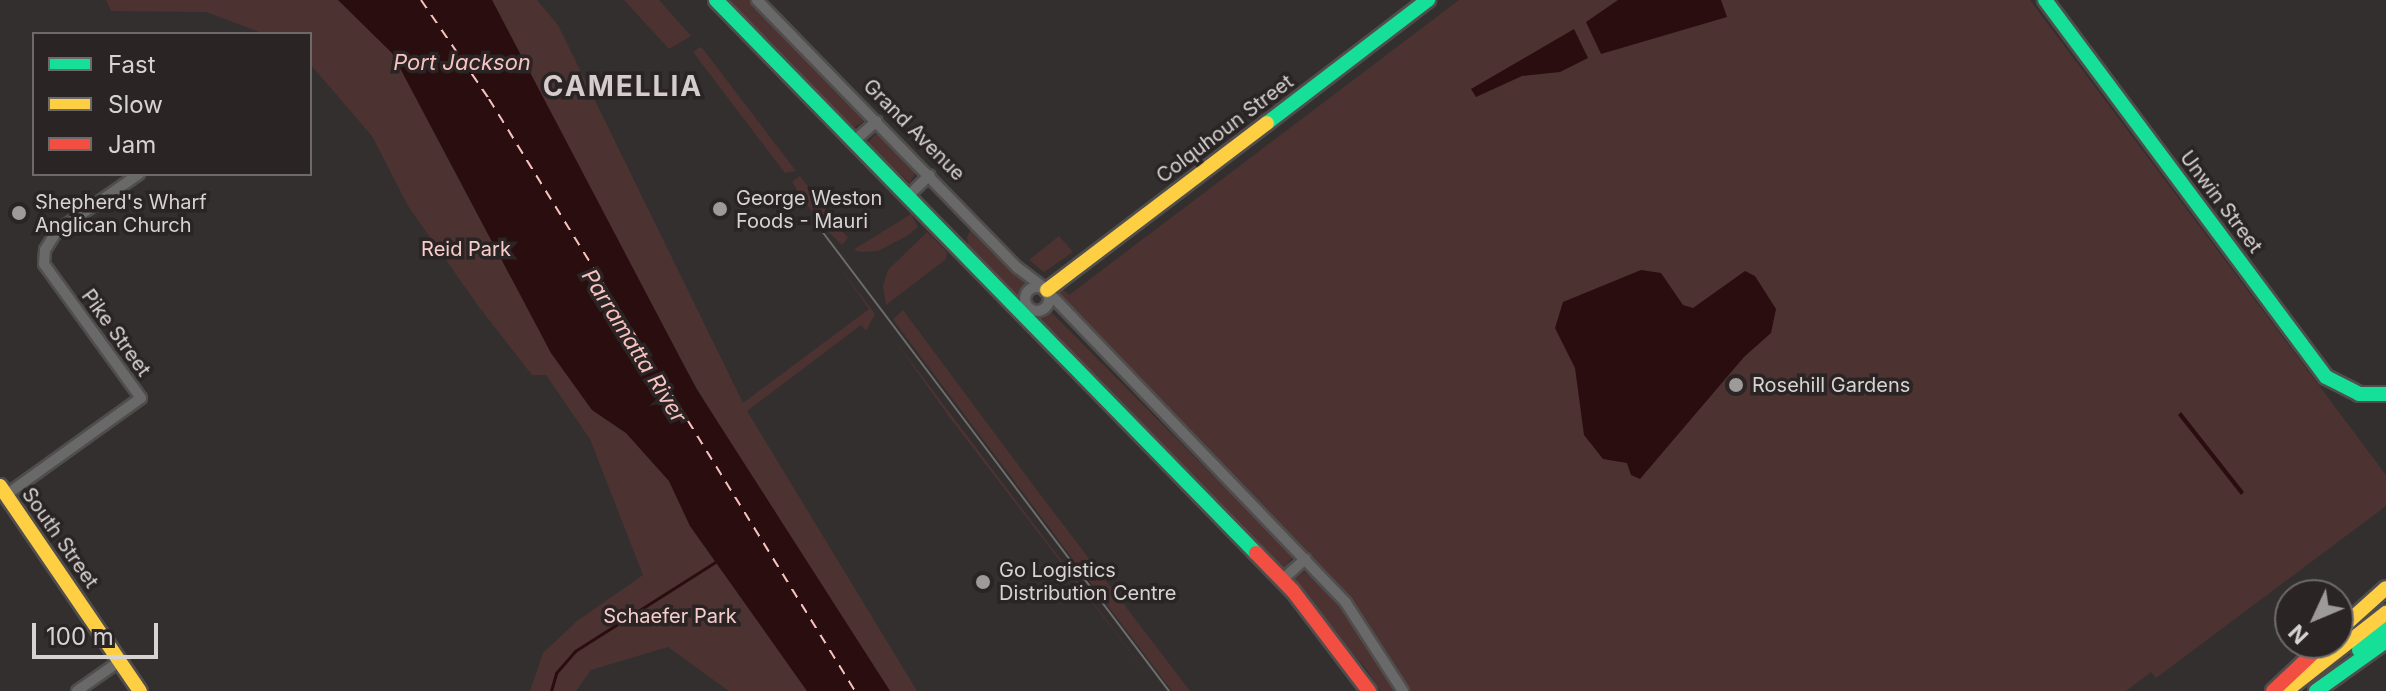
<!DOCTYPE html>
<style>
body{margin:0}
#map{position:relative;width:2386px;height:691px;overflow:hidden;background:#332f2f;font-family:Inter,sans-serif}
div>[style]{position:absolute}
.green>*{inset:0;background:#4d3232}
.water>*{inset:0;background:#2a0e0f}
.stream>*{height:3px;margin:-1.5px;padding:0 1.5px;transform-origin:1.5px;border-radius:1.5px;background:#2a0e0f}
.ferry>*{height:2px;margin-top:-1px;transform-origin:0;background:repeating-linear-gradient(90deg,#f8c2bf 0 10px,transparent 0 18px)}
.roads{filter:drop-shadow(2px 0 #504d4d) drop-shadow(-2px 0 #504d4d) drop-shadow(0 2px #504d4d) drop-shadow(0 -2px #504d4d)}
.street>*{height:10px;margin:-5px;padding:0 5px;transform-origin:5px;border-radius:5px;background:#69696a}
.street>.ring{margin:-5px;padding:0;box-sizing:content-box;background:none;border:10px solid #69696a;border-radius:50%}
.fast>*{height:14px;margin:-7px;padding:0 7px;transform-origin:7px;border-radius:7px;background:#16e098}
.slow>*{height:14px;margin:-7px;padding:0 7px;transform-origin:7px;border-radius:7px;background:#ffcf43}
.jam>*{height:14px;margin:-7px;padding:0 7px;transform-origin:7px;border-radius:7px;background:#f24e42}
.tram>*{height:2px;margin:-1px;padding:0 1px;transform-origin:1px;border-radius:1px;background:#6e6d6e}
.dots>*{width:22px;height:22px;translate:-50% -50%;box-sizing:border-box;border:4px solid #2a2424;border-radius:50%}
span{translate:-50% -50%;white-space:nowrap;text-align:center;line-height:1.15;-webkit-text-stroke:7px #2a2424;paint-order:stroke}
.street-label{font-size:20px;color:#d6d3d2}
.poi-label{font-size:20px;color:#d6d3d2}
.left{translate:0 -50%;text-align:left}
.park-label{font-size:20px;color:#f7cdcb}
.water-label{font-size:22px;color:#f8c2bf;font-style:italic}
.district-label{font-size:28px;color:#d4cdcc;font-weight:700;letter-spacing:2px}
.legend{position:absolute;left:32px;top:32px;width:280px;height:144px;box-sizing:border-box;background:#2a2424;border:2px solid #6f6a6a;margin:0;padding:10px 14px;list-style:none;font-size:24px;color:#d6d3d2}
.legend li{display:flex;align-items:center;gap:16px;height:40px}
.legend b{width:40px;border:2px solid #6f6a6a}
.north{position:absolute;left:2274px;top:579px;width:80px;height:80px;box-sizing:border-box;background:#2a2424;border:2px solid #6f6a6a;border-radius:50%;rotate:226deg;font-size:22px;font-weight:700;line-height:32px;text-align:center;color:#d6d3d2}
.north::after{content:'';display:block;margin:auto;width:28px;height:36px;background:#9d9a99;clip-path:polygon(50% 0,100% 100%,50% 72%,0 100%)}
.scale{position:absolute;left:32px;top:623px;width:126px;height:36px;box-sizing:border-box;border:4px solid #d6d3d2;border-top:0;padding-left:10px;font-size:24px;line-height:28px;white-space:nowrap;color:#d6d3d2;-webkit-text-stroke:6px #2a2424;paint-order:stroke}
</style>
<div id="map">
<div class="green">
<i style="clip-path:polygon(106px 0,338px 0,392px 53px,551px 353px,592px 410px,626px 433px,669px 481px,690px 526px,807px 691px,729px 691px,668px 647px,591px 670px,576px 691px,530px 691px,543px 653px,577px 621px,643px 575px,590px 439px,546px 375px,532px 375px,479px 307px,408px 206px,372px 136px,310px 64px,310px 34px,265px 34px,206px 12px,111px 11px)"></i>
<i style="clip-path:polygon(492px 0,537px 0,558px 25px,743px 403px,869px 309px,838px 265px,875px 314px,866px 331px,861px 325px,747px 411px,917px 691px,890px 691px,727px 441px,626px 263px)"></i>
<i style="clip-path:polygon(624px 0,659px 0,691px 36px,669px 49px)"></i>
<i style="clip-path:polygon(724px 0,753px 0,864px 116px,863px 122px,851px 129px)"></i>
<i style="clip-path:polygon(1459px 0,2030px 0,2386px 475px,2386px 506px,2156px 678px,2151px 672px,2126px 691px,1408px 691px,1346px 597px,1056px 293px,1060px 286px,1069px 295px)"></i>
<i style="clip-path:polygon(700px 47px,703px 49px,796px 171px,785px 173px,693px 52px)"></i>
<i style="clip-path:polygon(884px 134px,917px 170px,910px 183px,867px 144px,874px 135px)"></i>
<i style="clip-path:polygon(800px 176px,848px 238px,842px 245px,820px 224px,792px 182px)"></i>
<i style="clip-path:polygon(911px 214px,918px 227px,907px 236px,878px 251px,862px 252px,853px 250px)"></i>
<i style="clip-path:polygon(972px 227px,1029px 285px,1019px 298px,970px 253px,967px 237px)"></i>
<i style="clip-path:polygon(927px 232px,947px 252px,946px 259px,886px 305px,883px 286px,888px 270px)"></i>
<i style="clip-path:polygon(1059px 236px,1073px 252px,1044px 272px,1029px 260px)"></i>
<i style="clip-path:polygon(903px 310px,1033px 485px,1190px 691px,1172px 691px,897px 325px,893px 319px)"></i>
<i style="clip-path:polygon(1049px 310px,1293px 556px,1285px 568px,1280px 569px,1036px 315px)"></i>
<i style="clip-path:polygon(890px 334px,968px 437px,1160px 691px,950px 418px)"></i>
<i style="clip-path:polygon(1303px 572px,1314px 577px,1359px 631px,1395px 691px,1380px 691px,1367px 670px,1296px 589px,1294px 580px)"></i>
</div>
<div class="water">
<i style="clip-path:polygon(338px 0,492px 0,696px 388px,890px 691px,807px 691px,690px 526px,669px 481px,626px 433px,592px 410px,551px 353px,392px 53px)"></i>
<i style="clip-path:polygon(1618px 0,1721px 0,1727px 17px,1601px 54px,1586px 22px)"></i>
<i style="clip-path:polygon(1574px 29px,1588px 58px,1560px 72px,1522px 76px,1476px 97px,1471px 89px)"></i>
<i style="clip-path:polygon(1641px 270px,1661px 273px,1683px 305px,1693px 308px,1745px 271px,1755px 276px,1776px 309px,1771px 333px,1744px 357px,1640px 479px,1631px 475px,1627px 463px,1603px 459px,1584px 435px,1575px 368px,1555px 328px,1563px 302px)"></i>
<i style="clip-path:polygon(2181px 412px,2244px 492px,2241px 495px,2178px 415px)"></i>
</div>
<div class="stream">
<i style="left:551px;top:691px;width:19px;rotate:-74deg"></i>
<i style="left:556px;top:673px;width:29px;rotate:-49deg"></i>
<i style="left:575px;top:651px;width:168px;rotate:-32.4deg"></i>
</div>
<div class="ferry">
<i style="left:421px;top:0;width:120px;rotate:55.5deg"></i>
<i style="left:489px;top:99px;width:696px;rotate:58.27deg"></i>
</div>
<div class="roads">
<div class="street">
<i style="left:757px;top:0;width:374px;rotate:45.8deg"></i>
<i style="left:1018px;top:268px;width:31px;rotate:37deg"></i>
<i style="left:854px;top:141px;width:30px;rotate:-41deg"></i>
<i style="left:908px;top:196px;width:30px;rotate:-44deg"></i>
<i class="ring" style="left:1025px;top:287px;width:14px;height:14px"></i>
<i style="left:1050px;top:294px;width:428px;rotate:46.2deg"></i>
<i style="left:1346px;top:603px;width:105px;rotate:57.1deg"></i>
<i style="left:6px;top:495px;width:166px;rotate:-35.7deg"></i>
<i style="left:141px;top:398px;width:165px;rotate:-125.9deg"></i>
<i style="left:44px;top:264px;width:14px;rotate:-86deg"></i>
<i style="left:45px;top:250px;width:22px;rotate:-58deg"></i>
<i style="left:57px;top:231px;width:100px;rotate:-34.8deg"></i>
<i style="left:1283px;top:579px;width:30px;rotate:-42deg"></i>
<i style="left:77px;top:691px;width:52px;rotate:-34.9deg"></i>
</div>
<div class="fast">
<i style="left:716px;top:0;width:773px;rotate:45.68deg"></i>
<i style="left:2045px;top:0;width:470px;rotate:53.3deg"></i>
<i style="left:2326px;top:377px;width:37px;rotate:27deg"></i>
<i style="left:2359px;top:394px;width:27px"></i>
<i style="left:1267px;top:123px;width:203px;rotate:-37.4deg"></i>
<i style="left:2359px;top:650px;width:34px;rotate:-38deg"></i>
<i style="left:2316px;top:691px;width:86px;rotate:-35.5deg"></i>
</div>
<div class="slow">
<i style="left:1047px;top:290px;width:276px;rotate:-37.2deg"></i>
<i style="left:0;top:486px;width:248px;rotate:55.7deg"></i>
<i style="left:2338px;top:631px;width:64px;rotate:-41.9deg"></i>
<i style="left:2286px;top:691px;width:127px;rotate:-38deg"></i>
</div>
<div class="jam">
<i style="left:1256px;top:553px;width:53px;rotate:45.8deg"></i>
<i style="left:1293px;top:591px;width:126px;rotate:52.8deg"></i>
<i style="left:2273px;top:691px;width:70px;rotate:-43.3deg"></i>
</div>
</div>
<div class="tram">
<i style="left:815px;top:222px;width:588px;rotate:52.95deg"></i>
</div>
<div class="dots">
<i style="left:720px;top:209px;background:#9d9a99"></i>
<i style="left:19px;top:213px;background:#9d9a99"></i>
<i style="left:1736px;top:385px;background:#9d9a99"></i>
<i style="left:983px;top:582px;background:#9d9a99"></i>
</div>
<div class="street-label">
<span style="left:1225px;top:129px;rotate:-37deg">Colquhoun Street</span>
<span style="left:914px;top:130px;rotate:45deg">Grand Avenue</span>
<span style="left:2221px;top:202px;rotate:53deg">Unwin Street</span>
<span style="left:116px;top:333px;rotate:54deg">Pike Street</span>
<span style="left:60px;top:538px;rotate:55deg">South Street</span>
</div>
<div class="poi-label">
<span class="left" style="left:736px;top:210px">George Weston<br>Foods - Mauri</span>
<span class="left" style="left:35px;top:214px">Shepherd's Wharf<br>Anglican Church</span>
<span class="left" style="left:1752px;top:385px">Rosehill Gardens</span>
<span class="left" style="left:999px;top:582px">Go Logistics<br>Distribution Centre</span>
</div>
<div class="park-label">
<span style="left:466px;top:249px">Reid Park</span>
<span style="left:670px;top:616px">Schaefer Park</span>
</div>
<div class="water-label">
<span style="left:462px;top:63px">Port Jackson</span>
<span style="left:634px;top:346px;rotate:58deg">Parramatta River</span>
</div>
<div class="district-label">
<span style="left:623px;top:86px">CAMELLIA</span>
</div>
<ul class="legend">
<li><b style="height:10px;background:#16e098"></b>Fast</li>
<li><b style="height:10px;background:#ffcf43"></b>Slow</li>
<li><b style="height:10px;background:#f24e42"></b>Jam</li>
</ul>
<div class="north">N</div>
<div class="scale">100 m</div>
</div>
